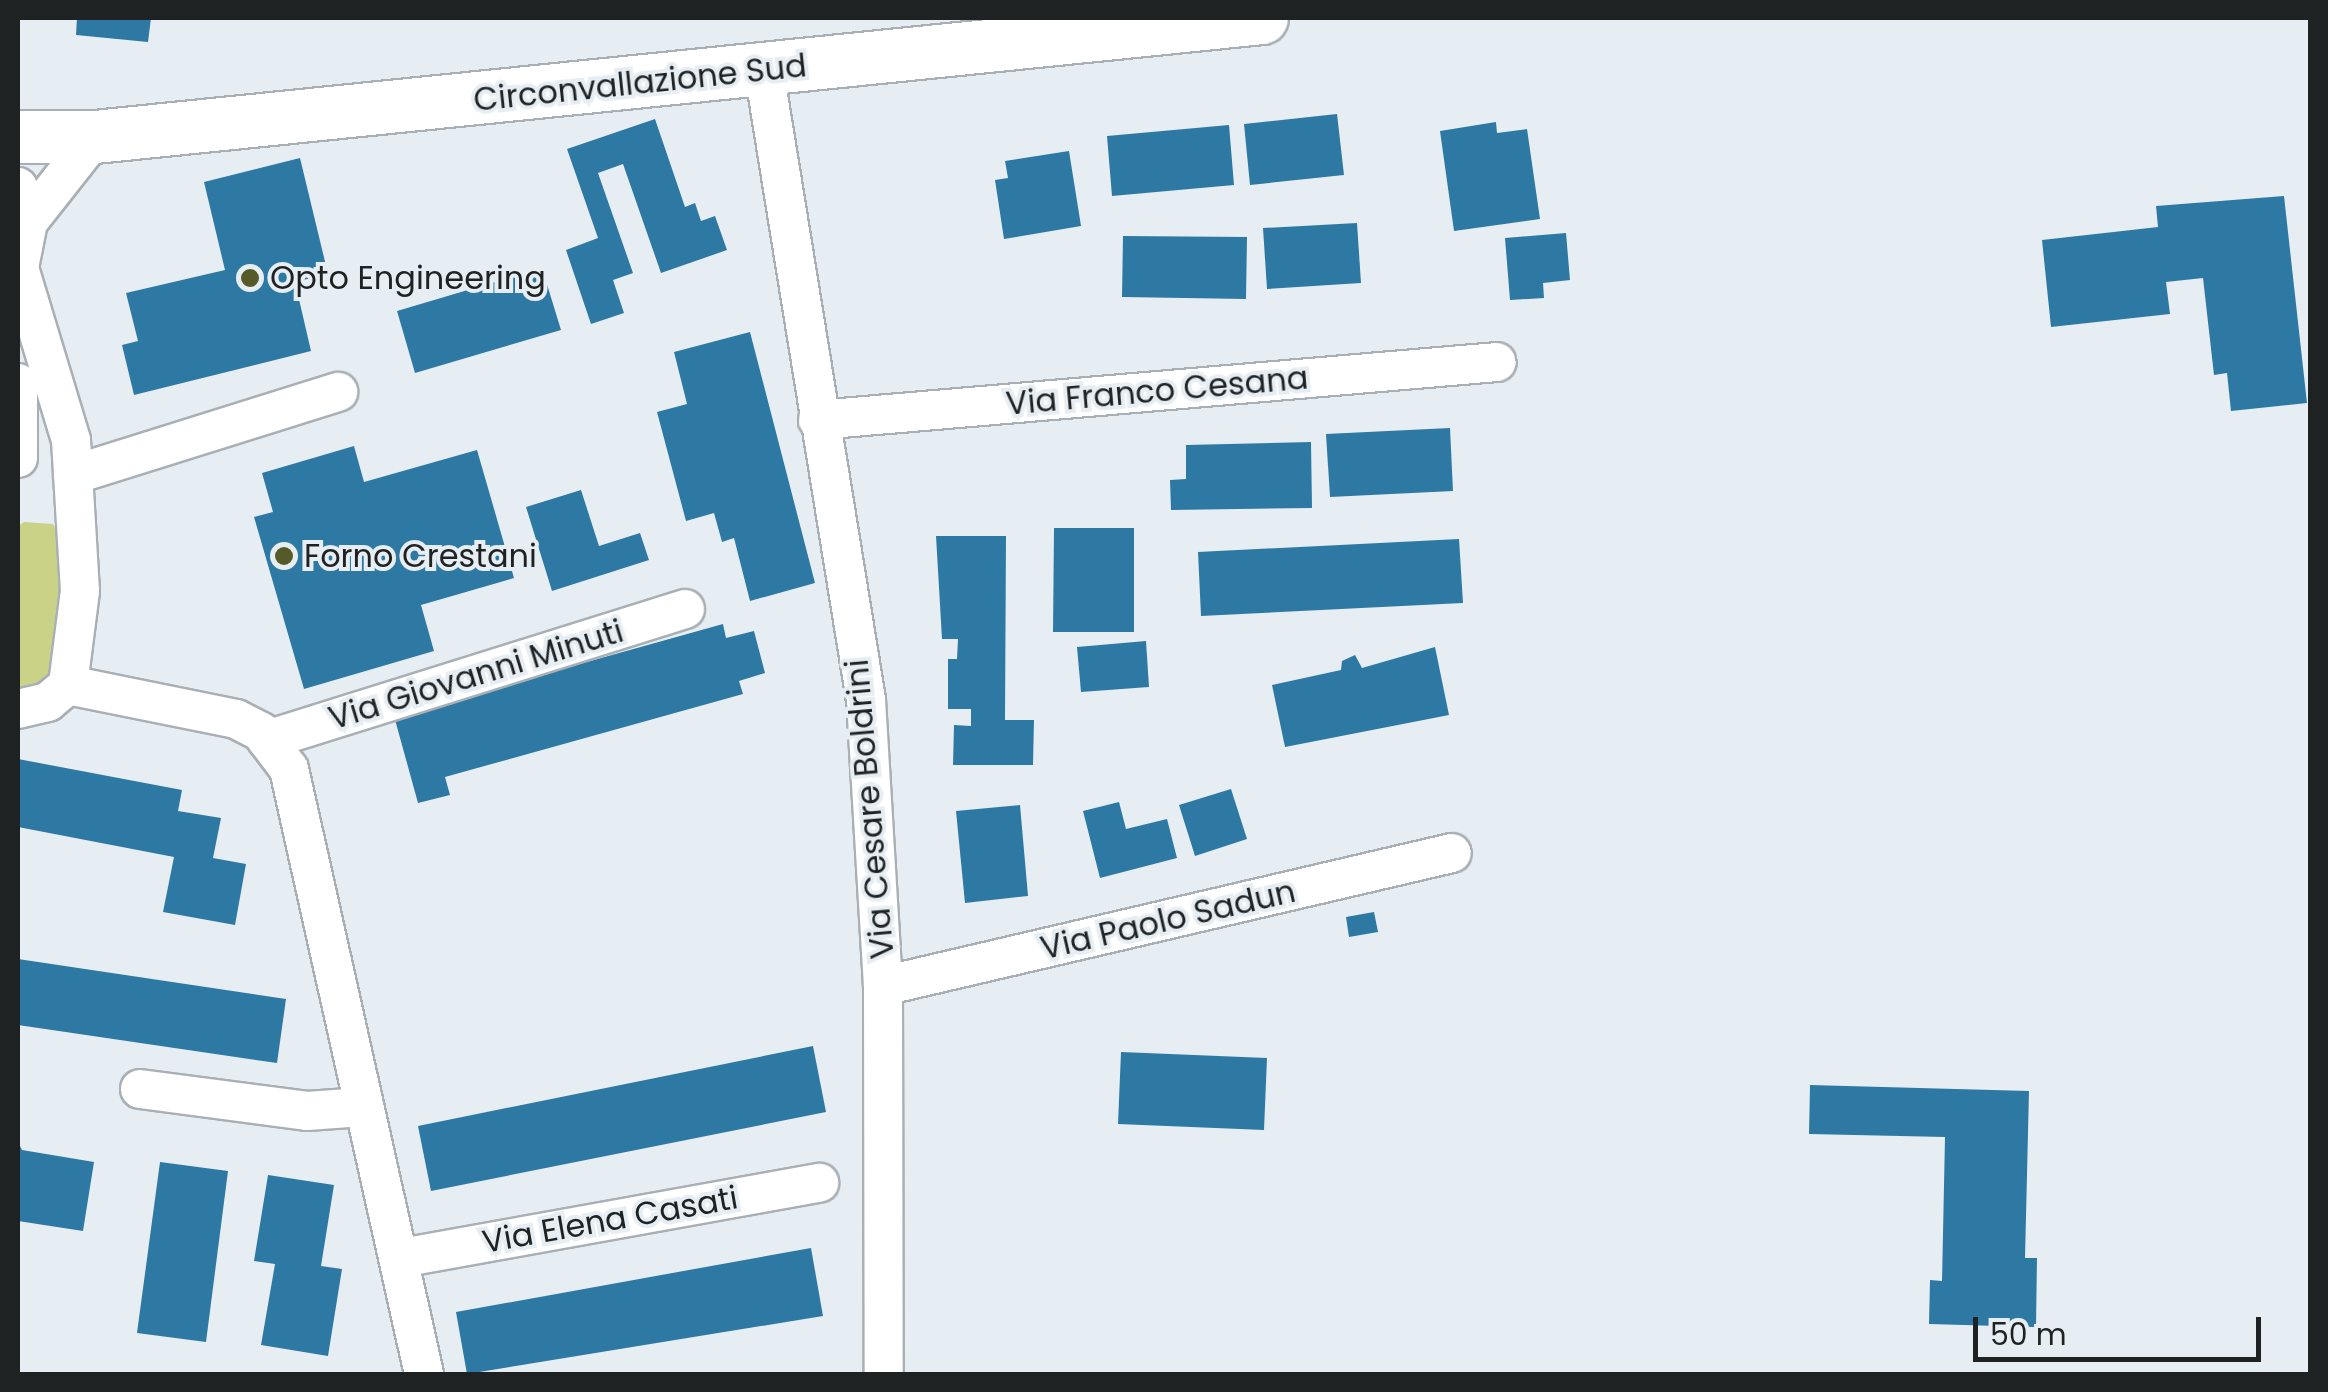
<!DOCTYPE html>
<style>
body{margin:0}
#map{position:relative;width:2328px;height:1392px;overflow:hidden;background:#e7eef3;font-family:Poppins,sans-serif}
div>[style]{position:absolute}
.green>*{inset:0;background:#cad288}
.building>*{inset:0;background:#2e79a4}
.roads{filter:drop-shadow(2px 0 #a9b0b5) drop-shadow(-2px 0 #a9b0b5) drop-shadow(0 2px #a9b0b5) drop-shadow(0 -2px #a9b0b5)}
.street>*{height:38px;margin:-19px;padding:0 19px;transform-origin:19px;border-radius:19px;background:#fff}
.secondary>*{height:52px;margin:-26px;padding:0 26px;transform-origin:26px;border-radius:26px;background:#fff}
.dots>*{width:28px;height:28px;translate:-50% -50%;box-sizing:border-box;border:5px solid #e7eef3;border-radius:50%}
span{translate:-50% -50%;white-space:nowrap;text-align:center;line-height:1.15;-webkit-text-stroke:8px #e7eef3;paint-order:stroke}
.street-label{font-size:32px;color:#1f2223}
.poi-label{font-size:32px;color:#1f2223}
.left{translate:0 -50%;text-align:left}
.frame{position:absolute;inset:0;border:20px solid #1f2223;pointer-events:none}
.scale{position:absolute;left:1973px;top:1317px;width:288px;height:45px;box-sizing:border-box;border:5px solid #1f2223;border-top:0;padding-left:12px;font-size:30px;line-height:35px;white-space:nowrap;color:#1f2223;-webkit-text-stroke:8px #e7eef3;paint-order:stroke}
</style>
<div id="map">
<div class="green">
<i style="clip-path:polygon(24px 522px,53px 524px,59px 533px,63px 645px,49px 681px,33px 689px,18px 688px,18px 526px)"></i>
</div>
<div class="building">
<i style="clip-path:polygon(77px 18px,151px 18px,148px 42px,76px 35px)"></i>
<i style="clip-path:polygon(1337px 114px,1344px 175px,1250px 185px,1244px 124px)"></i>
<i style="clip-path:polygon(655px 119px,685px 207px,695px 203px,701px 221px,715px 216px,727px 250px,661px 273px,623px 164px,598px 173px,633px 273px,613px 280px,624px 313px,591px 324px,566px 250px,598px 238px,567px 149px)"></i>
<i style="clip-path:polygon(1496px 122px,1497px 133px,1527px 129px,1540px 219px,1454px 231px,1440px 131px)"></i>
<i style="clip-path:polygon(1229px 125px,1234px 185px,1112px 196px,1107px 136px)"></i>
<i style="clip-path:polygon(1069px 151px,1081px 226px,1004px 239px,995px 180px,1008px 178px,1005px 161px)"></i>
<i style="clip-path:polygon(300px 158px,328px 274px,295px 282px,311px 351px,134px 395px,122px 345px,138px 341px,126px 293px,225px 270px,204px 182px)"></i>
<i style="clip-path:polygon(2284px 196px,2307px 403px,2231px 411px,2227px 373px,2214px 375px,2203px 278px,2166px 282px,2170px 314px,2051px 327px,2042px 240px,2158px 227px,2156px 206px)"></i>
<i style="clip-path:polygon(1357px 223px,1361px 283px,1267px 289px,1263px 228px)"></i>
<i style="clip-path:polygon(1566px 233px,1570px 280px,1543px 283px,1544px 298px,1510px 300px,1505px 238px)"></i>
<i style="clip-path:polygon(1123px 236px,1247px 237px,1246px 299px,1122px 297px)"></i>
<i style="clip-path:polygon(542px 268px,561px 330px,415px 373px,397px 311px)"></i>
<i style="clip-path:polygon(750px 332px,815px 583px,750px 601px,734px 538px,722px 542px,714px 513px,686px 521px,657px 412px,687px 404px,674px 352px)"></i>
<i style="clip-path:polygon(1450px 428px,1453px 491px,1330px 497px,1326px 434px)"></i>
<i style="clip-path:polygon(1311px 442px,1312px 508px,1171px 510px,1170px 480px,1186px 479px,1186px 445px)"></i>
<i style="clip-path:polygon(354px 446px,364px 482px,477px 450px,514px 578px,421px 605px,434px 651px,304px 689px,254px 517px,273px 512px,262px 473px)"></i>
<i style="clip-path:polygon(581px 490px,599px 546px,640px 533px,649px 560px,552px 591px,526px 507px)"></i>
<i style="clip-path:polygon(1054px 528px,1134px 528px,1134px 632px,1053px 632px)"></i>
<i style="clip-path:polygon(936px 536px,1006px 536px,1005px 720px,1034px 720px,1033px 765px,953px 765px,954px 725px,971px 726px,971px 709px,948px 709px,948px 659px,957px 659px,958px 639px,942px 639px)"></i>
<i style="clip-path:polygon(1459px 539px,1463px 603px,1201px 616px,1198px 552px)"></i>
<i style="clip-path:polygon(723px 624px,726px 638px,754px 631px,765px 673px,739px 681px,743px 694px,445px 777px,450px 795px,418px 803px,394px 716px)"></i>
<i style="clip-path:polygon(1146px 641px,1149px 687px,1081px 692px,1077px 647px)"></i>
<i style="clip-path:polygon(1435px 647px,1449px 715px,1285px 747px,1272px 685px,1341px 670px,1342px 661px,1355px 655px,1362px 668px)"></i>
<i style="clip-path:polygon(18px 759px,182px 790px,178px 811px,221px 818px,213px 858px,246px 864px,235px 925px,163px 912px,174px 857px,18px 827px)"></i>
<i style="clip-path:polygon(1231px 789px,1247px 839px,1195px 856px,1179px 805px)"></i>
<i style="clip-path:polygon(1119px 802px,1126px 829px,1167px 819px,1177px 858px,1100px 878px,1083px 811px)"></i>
<i style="clip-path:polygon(1020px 805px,1028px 896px,965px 903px,956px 811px)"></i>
<i style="clip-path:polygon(1374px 912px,1378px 932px,1349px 937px,1346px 917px)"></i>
<i style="clip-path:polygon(18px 959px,286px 999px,277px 1063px,18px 1025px)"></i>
<i style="clip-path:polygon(813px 1046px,826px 1112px,431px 1191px,418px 1126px)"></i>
<i style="clip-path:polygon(1121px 1052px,1267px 1058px,1264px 1130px,1118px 1124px)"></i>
<i style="clip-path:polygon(1810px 1085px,2029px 1091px,2025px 1258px,2037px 1258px,2036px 1327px,1929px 1324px,1930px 1280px,1942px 1281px,1945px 1137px,1809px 1134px)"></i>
<i style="clip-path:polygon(18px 1142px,22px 1150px,94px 1162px,83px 1231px,18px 1221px)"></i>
<i style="clip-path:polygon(160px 1162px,228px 1171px,206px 1342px,137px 1333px)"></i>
<i style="clip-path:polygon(268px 1175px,334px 1185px,321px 1266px,342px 1269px,328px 1356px,261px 1345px,275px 1264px,254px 1261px)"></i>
<i style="clip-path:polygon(811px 1248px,823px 1316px,467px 1374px,456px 1312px)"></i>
</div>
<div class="roads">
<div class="street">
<i style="left:764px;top:71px;width:637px;rotate:80.79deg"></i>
<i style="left:866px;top:700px;width:287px;rotate:86.6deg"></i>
<i style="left:883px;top:986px;width:388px;rotate:89.9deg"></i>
<i style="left:18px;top:187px;width:36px;rotate:74deg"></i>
<i style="left:28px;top:222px;width:47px;rotate:101.1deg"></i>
<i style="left:19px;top:268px;width:180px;rotate:73.2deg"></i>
<i style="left:71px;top:440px;width:151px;rotate:86.6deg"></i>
<i style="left:80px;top:591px;width:95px;rotate:97.3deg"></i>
<i style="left:68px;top:685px;width:26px;rotate:140deg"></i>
<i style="left:48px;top:702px;width:31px;rotate:167deg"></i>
<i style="left:28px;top:222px;width:108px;rotate:-51.8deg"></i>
<i style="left:18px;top:383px;width:75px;rotate:90deg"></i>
<i style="left:818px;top:420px;width:681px;rotate:-4.88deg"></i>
<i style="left:73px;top:475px;width:278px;rotate:-17.4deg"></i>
<i style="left:68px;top:685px;width:171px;rotate:11.4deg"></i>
<i style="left:236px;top:719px;width:28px;rotate:27deg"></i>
<i style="left:261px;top:732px;width:46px;rotate:52.9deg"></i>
<i style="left:289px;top:769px;width:620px;rotate:77.42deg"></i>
<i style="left:267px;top:740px;width:438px;rotate:-17.4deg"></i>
<i style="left:883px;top:986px;width:584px;rotate:-13.16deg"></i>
<i style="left:140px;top:1089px;width:168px;rotate:7.5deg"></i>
<i style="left:307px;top:1111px;width:56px;rotate:-4.1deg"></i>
<i style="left:401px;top:1258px;width:425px;rotate:-10.2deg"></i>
</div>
<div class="secondary">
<i style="left:18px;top:137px;width:77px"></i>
<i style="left:95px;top:137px;width:1173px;rotate:-5.82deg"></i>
</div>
</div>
<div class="dots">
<i style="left:250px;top:278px;background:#565a28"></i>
<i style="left:284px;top:556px;background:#565a28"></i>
</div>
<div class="street-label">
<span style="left:640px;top:83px;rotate:-6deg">Circonvallazione Sud</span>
<span style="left:1157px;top:391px;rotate:-5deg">Via Franco Cesana</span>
<span style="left:476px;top:675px;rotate:-17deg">Via Giovanni Minuti</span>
<span style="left:870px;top:809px;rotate:-95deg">Via Cesare Boldrini</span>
<span style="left:1168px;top:920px;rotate:-13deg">Via Paolo Sadun</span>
<span style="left:610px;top:1220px;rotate:-10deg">Via Elena Casati</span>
</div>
<div class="poi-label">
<span class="left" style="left:270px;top:278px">Opto Engineering</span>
<span class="left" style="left:304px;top:556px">Forno Crestani</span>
</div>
<div class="frame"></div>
<div class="scale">50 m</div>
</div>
